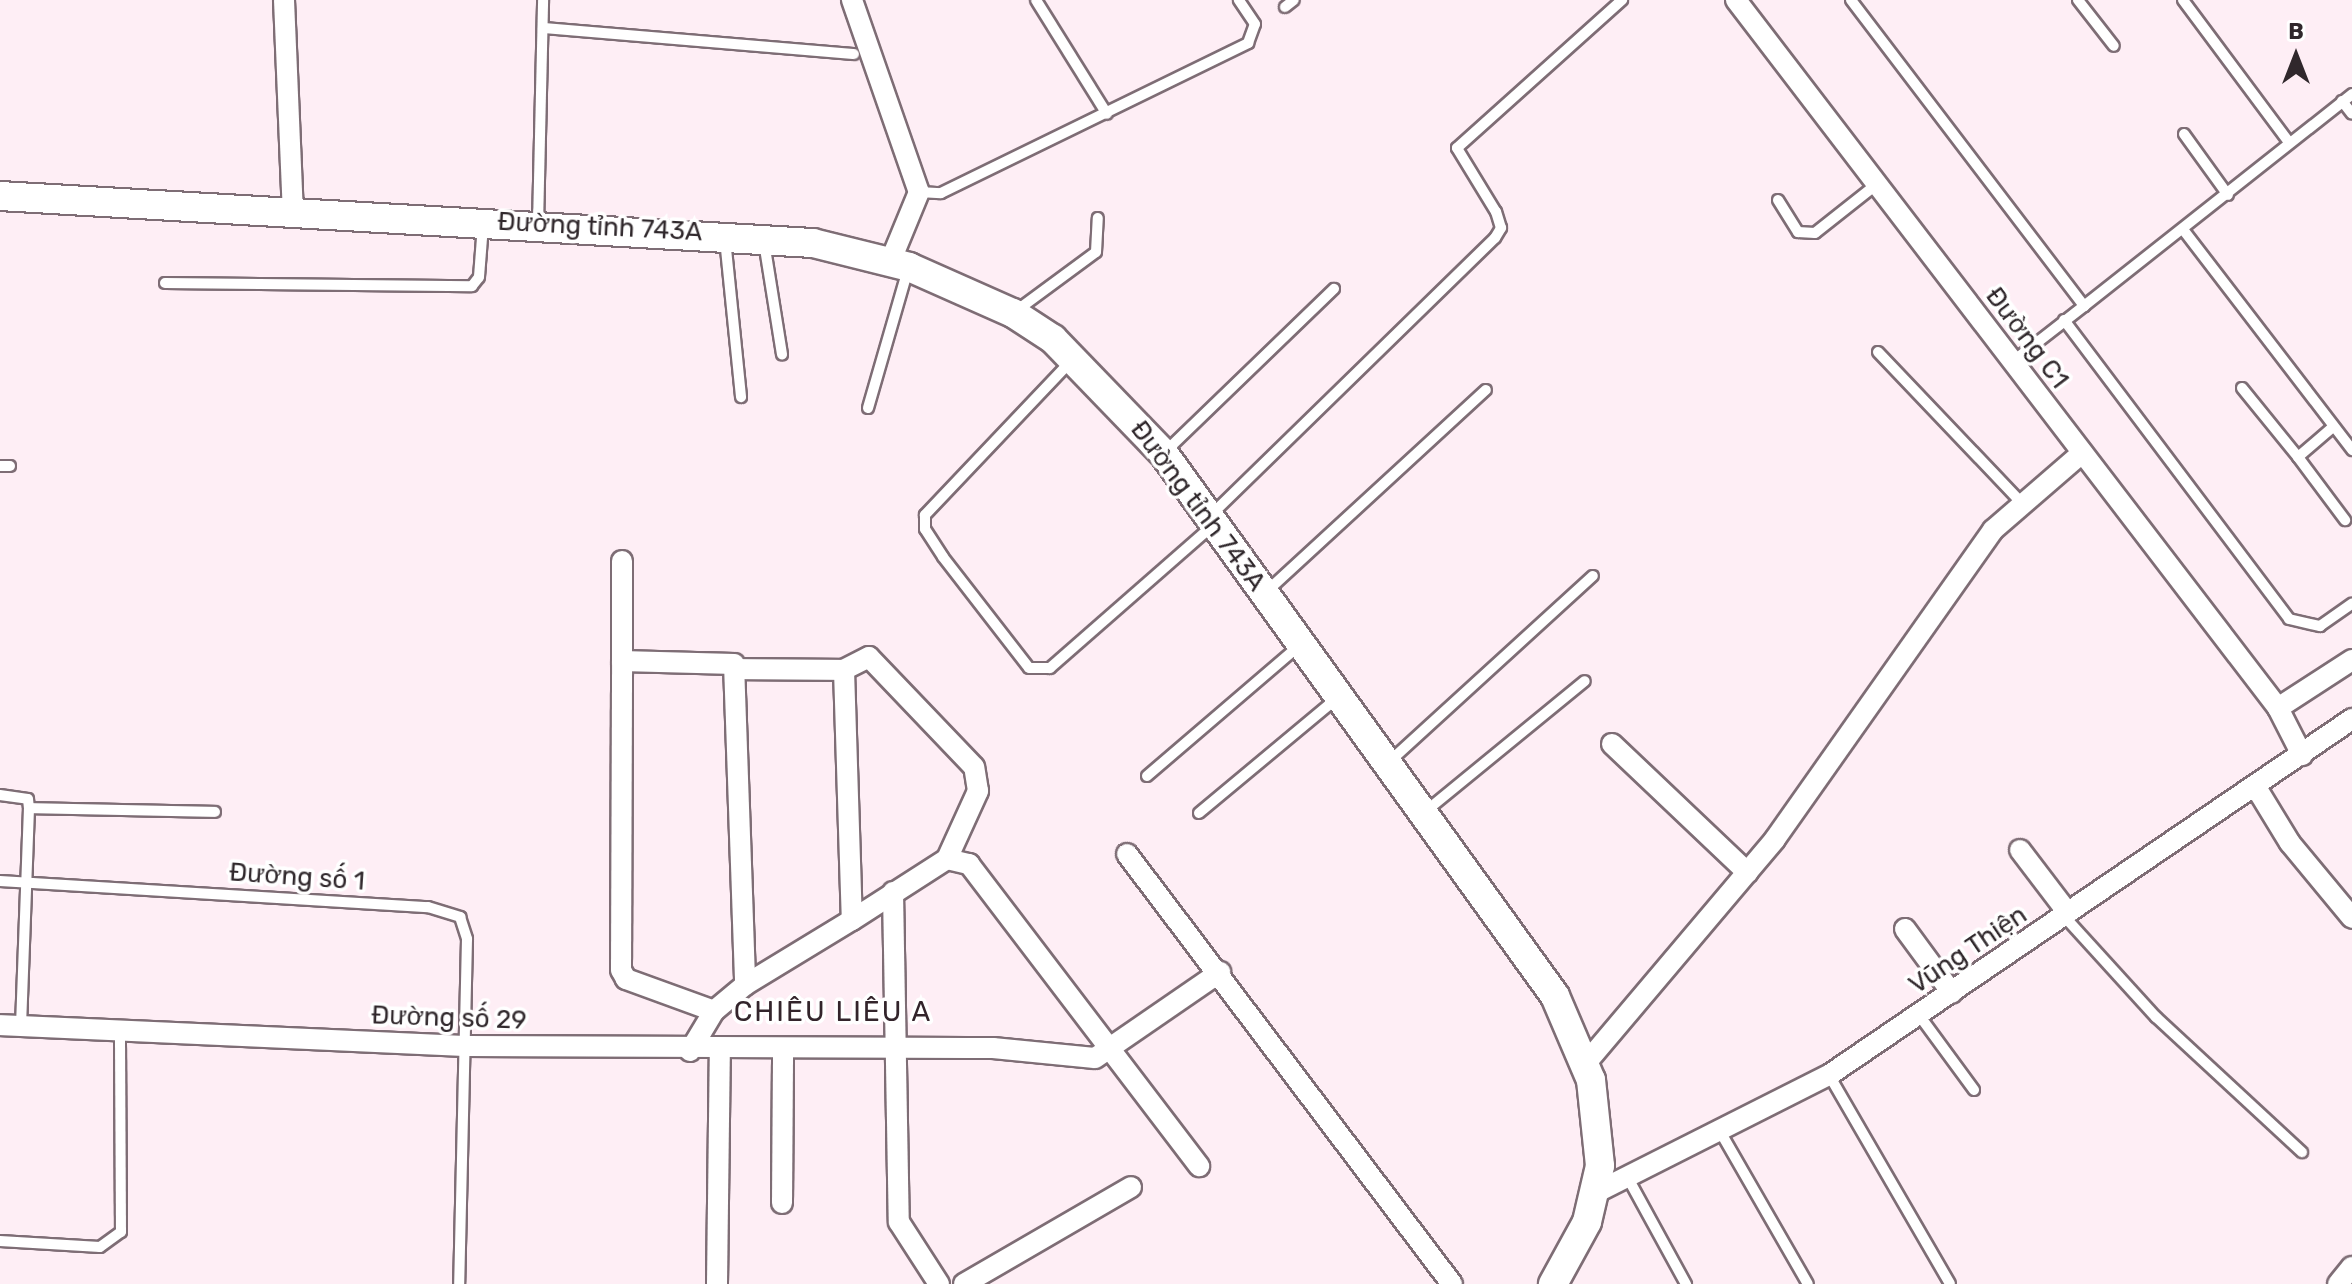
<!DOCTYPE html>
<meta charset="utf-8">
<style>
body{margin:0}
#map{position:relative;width:2352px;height:1284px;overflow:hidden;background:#feeef5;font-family:Rubik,sans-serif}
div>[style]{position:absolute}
.roads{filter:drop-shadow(2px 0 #7e6d75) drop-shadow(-2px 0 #7e6d75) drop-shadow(0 2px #7e6d75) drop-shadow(0 -2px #7e6d75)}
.lane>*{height:10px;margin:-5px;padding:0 5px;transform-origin:5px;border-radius:5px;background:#fff}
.street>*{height:20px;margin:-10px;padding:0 10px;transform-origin:10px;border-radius:10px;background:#fff}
.secondary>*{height:28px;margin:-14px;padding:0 14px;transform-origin:14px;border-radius:14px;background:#fff}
span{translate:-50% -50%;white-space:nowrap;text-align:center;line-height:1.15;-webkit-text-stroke:7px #fff;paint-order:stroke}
.street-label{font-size:26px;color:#30282c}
.neighbourhood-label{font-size:28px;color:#33242b;letter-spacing:2px}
.north{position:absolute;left:2256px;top:16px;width:80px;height:80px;-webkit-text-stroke:6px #fff;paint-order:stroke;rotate:0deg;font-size:22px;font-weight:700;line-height:32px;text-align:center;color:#30282c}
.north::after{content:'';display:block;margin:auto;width:28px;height:36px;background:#30282c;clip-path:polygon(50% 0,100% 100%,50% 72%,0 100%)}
</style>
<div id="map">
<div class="roads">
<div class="lane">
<i style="left:1036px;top:0;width:134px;rotate:58.1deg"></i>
<i style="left:1851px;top:0;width:385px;rotate:52.7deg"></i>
<i style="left:2084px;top:306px;width:91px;rotate:142.1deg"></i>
<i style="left:2078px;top:0;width:58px;rotate:52deg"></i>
<i style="left:2183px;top:0;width:177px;rotate:53.3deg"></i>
<i style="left:1285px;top:7px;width:11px;rotate:-38deg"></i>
<i style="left:543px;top:28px;width:312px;rotate:4.8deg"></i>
<i style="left:2342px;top:101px;width:16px;rotate:52deg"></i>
<i style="left:2184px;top:134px;width:75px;rotate:54.2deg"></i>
<i style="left:919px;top:192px;width:22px;rotate:3deg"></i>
<i style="left:941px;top:193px;width:342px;rotate:-26deg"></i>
<i style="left:1248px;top:43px;width:20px;rotate:-70deg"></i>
<i style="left:1255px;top:24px;width:29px;rotate:-124deg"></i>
<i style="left:1778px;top:200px;width:38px;rotate:58deg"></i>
<i style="left:1798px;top:232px;width:17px;rotate:3deg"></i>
<i style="left:1815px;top:233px;width:79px;rotate:-38.3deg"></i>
<i style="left:538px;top:225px;width:225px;rotate:-88.7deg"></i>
<i style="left:2185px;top:232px;width:275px;rotate:52.5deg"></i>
<i style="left:725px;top:239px;width:159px;rotate:84.2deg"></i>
<i style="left:764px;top:242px;width:114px;rotate:80.9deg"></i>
<i style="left:165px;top:283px;width:307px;rotate:0.6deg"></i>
<i style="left:472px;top:286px;width:11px;rotate:-52deg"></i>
<i style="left:479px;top:277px;width:52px;rotate:-85.6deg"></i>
<i style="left:2084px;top:306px;width:342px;rotate:-38.3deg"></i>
<i style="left:1016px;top:311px;width:99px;rotate:-36.4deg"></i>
<i style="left:1096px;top:252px;width:34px;rotate:-87deg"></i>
<i style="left:2064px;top:320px;width:374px;rotate:53deg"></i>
<i style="left:2289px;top:619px;width:32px;rotate:13deg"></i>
<i style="left:2320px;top:626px;width:39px;rotate:-35deg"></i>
<i style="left:1878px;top:352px;width:206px;rotate:46.4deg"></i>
<i style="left:1072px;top:360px;width:214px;rotate:133.5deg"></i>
<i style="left:925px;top:515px;width:14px;rotate:90deg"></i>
<i style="left:925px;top:529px;width:33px;rotate:57deg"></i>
<i style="left:943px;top:557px;width:140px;rotate:52.2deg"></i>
<i style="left:1029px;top:668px;width:21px"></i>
<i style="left:1050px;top:668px;width:215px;rotate:-41.2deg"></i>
<i style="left:2242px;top:388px;width:89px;rotate:50.9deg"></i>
<i style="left:2298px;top:457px;width:46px;rotate:-40.6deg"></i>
<i style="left:868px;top:408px;width:145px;rotate:-73.9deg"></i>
<i style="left:1165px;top:452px;width:235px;rotate:-44deg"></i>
<i style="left:2298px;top:457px;width:79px;rotate:53.3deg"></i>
<i style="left:0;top:466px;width:10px"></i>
<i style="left:1210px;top:516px;width:398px;rotate:-44.3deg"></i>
<i style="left:1495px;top:238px;width:12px;rotate:-59deg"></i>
<i style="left:1501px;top:228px;width:17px;rotate:-107deg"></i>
<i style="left:1496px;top:212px;width:75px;rotate:-121.4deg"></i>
<i style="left:1457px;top:148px;width:222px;rotate:-41.9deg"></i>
<i style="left:1265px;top:593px;width:300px;rotate:-42.6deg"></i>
<i style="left:1389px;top:762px;width:276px;rotate:-42.4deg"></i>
<i style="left:1147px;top:776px;width:201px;rotate:-40.6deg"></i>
<i style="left:0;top:795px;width:28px;rotate:8deg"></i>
<i style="left:28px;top:799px;width:9px;rotate:84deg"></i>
<i style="left:29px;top:808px;width:218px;rotate:92.1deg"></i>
<i style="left:29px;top:808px;width:186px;rotate:1.2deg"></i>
<i style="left:1426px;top:811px;width:205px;rotate:-39.3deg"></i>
<i style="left:1199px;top:813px;width:178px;rotate:-39.8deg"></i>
<i style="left:0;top:881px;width:429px;rotate:3.5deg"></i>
<i style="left:428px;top:907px;width:34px;rotate:17deg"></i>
<i style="left:460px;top:917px;width:23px;rotate:72deg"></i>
<i style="left:467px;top:939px;width:345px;rotate:91.3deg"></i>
<i style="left:2064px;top:916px;width:137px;rotate:47.7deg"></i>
<i style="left:2156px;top:1017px;width:199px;rotate:42.8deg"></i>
<i style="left:1919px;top:1015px;width:93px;rotate:53.7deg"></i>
<i style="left:1829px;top:1075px;width:241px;rotate:59.9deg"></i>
<i style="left:1721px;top:1133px;width:174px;rotate:60.1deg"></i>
<i style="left:1629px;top:1180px;width:119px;rotate:61.3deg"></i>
<i style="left:0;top:1241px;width:100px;rotate:3.4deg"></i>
<i style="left:100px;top:1247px;width:26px;rotate:-36deg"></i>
<i style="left:121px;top:1232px;width:202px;rotate:-90.3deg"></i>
</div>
<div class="street">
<i style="left:284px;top:0;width:211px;rotate:87.6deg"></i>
<i style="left:852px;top:0;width:203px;rotate:70.8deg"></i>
<i style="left:919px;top:192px;width:74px;rotate:112.4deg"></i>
<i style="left:1736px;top:0;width:892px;rotate:52.56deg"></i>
<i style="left:2278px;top:708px;width:53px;rotate:62.9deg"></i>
<i style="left:622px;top:661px;width:100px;rotate:-90deg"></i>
<i style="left:735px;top:669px;width:109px;rotate:0.5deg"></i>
<i style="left:2278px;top:708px;width:88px;rotate:-33deg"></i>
<i style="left:1612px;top:744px;width:187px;rotate:43.5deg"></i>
<i style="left:2257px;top:789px;width:63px;rotate:58.6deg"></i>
<i style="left:2290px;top:843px;width:97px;rotate:50.4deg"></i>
<i style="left:2020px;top:850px;width:79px;rotate:52.7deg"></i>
<i style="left:1127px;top:854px;width:539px;rotate:52.92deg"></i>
<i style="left:947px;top:859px;width:23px;rotate:13deg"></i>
<i style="left:969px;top:864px;width:380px;rotate:52.7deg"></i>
<i style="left:893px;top:892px;width:330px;rotate:89deg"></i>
<i style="left:899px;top:1222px;width:74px;rotate:57.2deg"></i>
<i style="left:1905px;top:929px;width:79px;rotate:53.7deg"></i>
<i style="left:714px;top:1011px;width:94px;rotate:-160deg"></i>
<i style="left:626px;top:979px;width:10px;rotate:-119deg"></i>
<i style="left:621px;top:970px;width:309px;rotate:-89.8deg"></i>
<i style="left:622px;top:661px;width:112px;rotate:1.5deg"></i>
<i style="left:734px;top:664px;width:321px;rotate:88deg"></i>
<i style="left:0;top:1025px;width:466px;rotate:2.6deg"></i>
<i style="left:466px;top:1046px;width:527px;rotate:0.22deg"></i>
<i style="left:993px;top:1048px;width:102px;rotate:5.6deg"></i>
<i style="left:1095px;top:1058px;width:152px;rotate:-34.5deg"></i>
<i style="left:690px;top:1051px;width:47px;rotate:-59deg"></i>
<i style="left:714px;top:1011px;width:40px;rotate:-40deg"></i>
<i style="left:745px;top:985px;width:125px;rotate:-31.3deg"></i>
<i style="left:852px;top:920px;width:113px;rotate:-32.7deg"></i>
<i style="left:947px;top:859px;width:75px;rotate:-65.5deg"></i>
<i style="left:978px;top:791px;width:24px;rotate:-99deg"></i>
<i style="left:974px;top:767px;width:152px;rotate:-133.7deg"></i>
<i style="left:869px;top:657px;width:28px;rotate:153deg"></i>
<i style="left:844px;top:670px;width:250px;rotate:88.2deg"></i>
<i style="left:1586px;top:1063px;width:293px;rotate:-49.8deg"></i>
<i style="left:1775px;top:839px;width:378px;rotate:-54.8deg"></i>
<i style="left:1993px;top:530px;width:118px;rotate:-40.9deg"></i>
<i style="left:1595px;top:1193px;width:262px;rotate:-26.8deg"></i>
<i style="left:1829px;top:1075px;width:633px;rotate:-34.24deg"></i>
<i style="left:782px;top:1203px;width:154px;rotate:-89.6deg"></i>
<i style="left:717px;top:1284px;width:234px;rotate:-89.3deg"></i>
<i style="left:964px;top:1284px;width:193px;rotate:-30.1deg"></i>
<i style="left:2338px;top:1284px;width:22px;rotate:-51deg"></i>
</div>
<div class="secondary">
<i style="left:0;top:196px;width:814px;rotate:3.31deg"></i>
<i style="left:813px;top:243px;width:99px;rotate:14deg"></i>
<i style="left:909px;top:267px;width:114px;rotate:23.9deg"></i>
<i style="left:1013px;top:313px;width:48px;rotate:33deg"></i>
<i style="left:1053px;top:339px;width:160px;rotate:46deg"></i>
<i style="left:1164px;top:454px;width:668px;rotate:54.19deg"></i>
<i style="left:1555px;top:996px;width:91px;rotate:66.8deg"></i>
<i style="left:1591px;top:1080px;width:86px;rotate:84deg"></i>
<i style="left:1600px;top:1166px;width:57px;rotate:103.1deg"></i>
<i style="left:1587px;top:1222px;width:71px;rotate:118.7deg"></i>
</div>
</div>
<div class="street-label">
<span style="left:600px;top:227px;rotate:3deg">Đường tỉnh 743A</span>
<span style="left:2027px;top:338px;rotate:53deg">Đường C1</span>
<span style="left:1198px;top:506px;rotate:53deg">Đường tỉnh 743A</span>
<span style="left:297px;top:877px;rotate:4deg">Đường số 1</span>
<span style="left:1968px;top:950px;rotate:-34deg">Vũng Thiện</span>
<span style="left:449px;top:1018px;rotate:2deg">Đường số 29</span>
</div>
<div class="neighbourhood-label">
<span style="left:833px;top:1012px">CHIÊU LIÊU A</span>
</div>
<div class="north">B</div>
</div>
